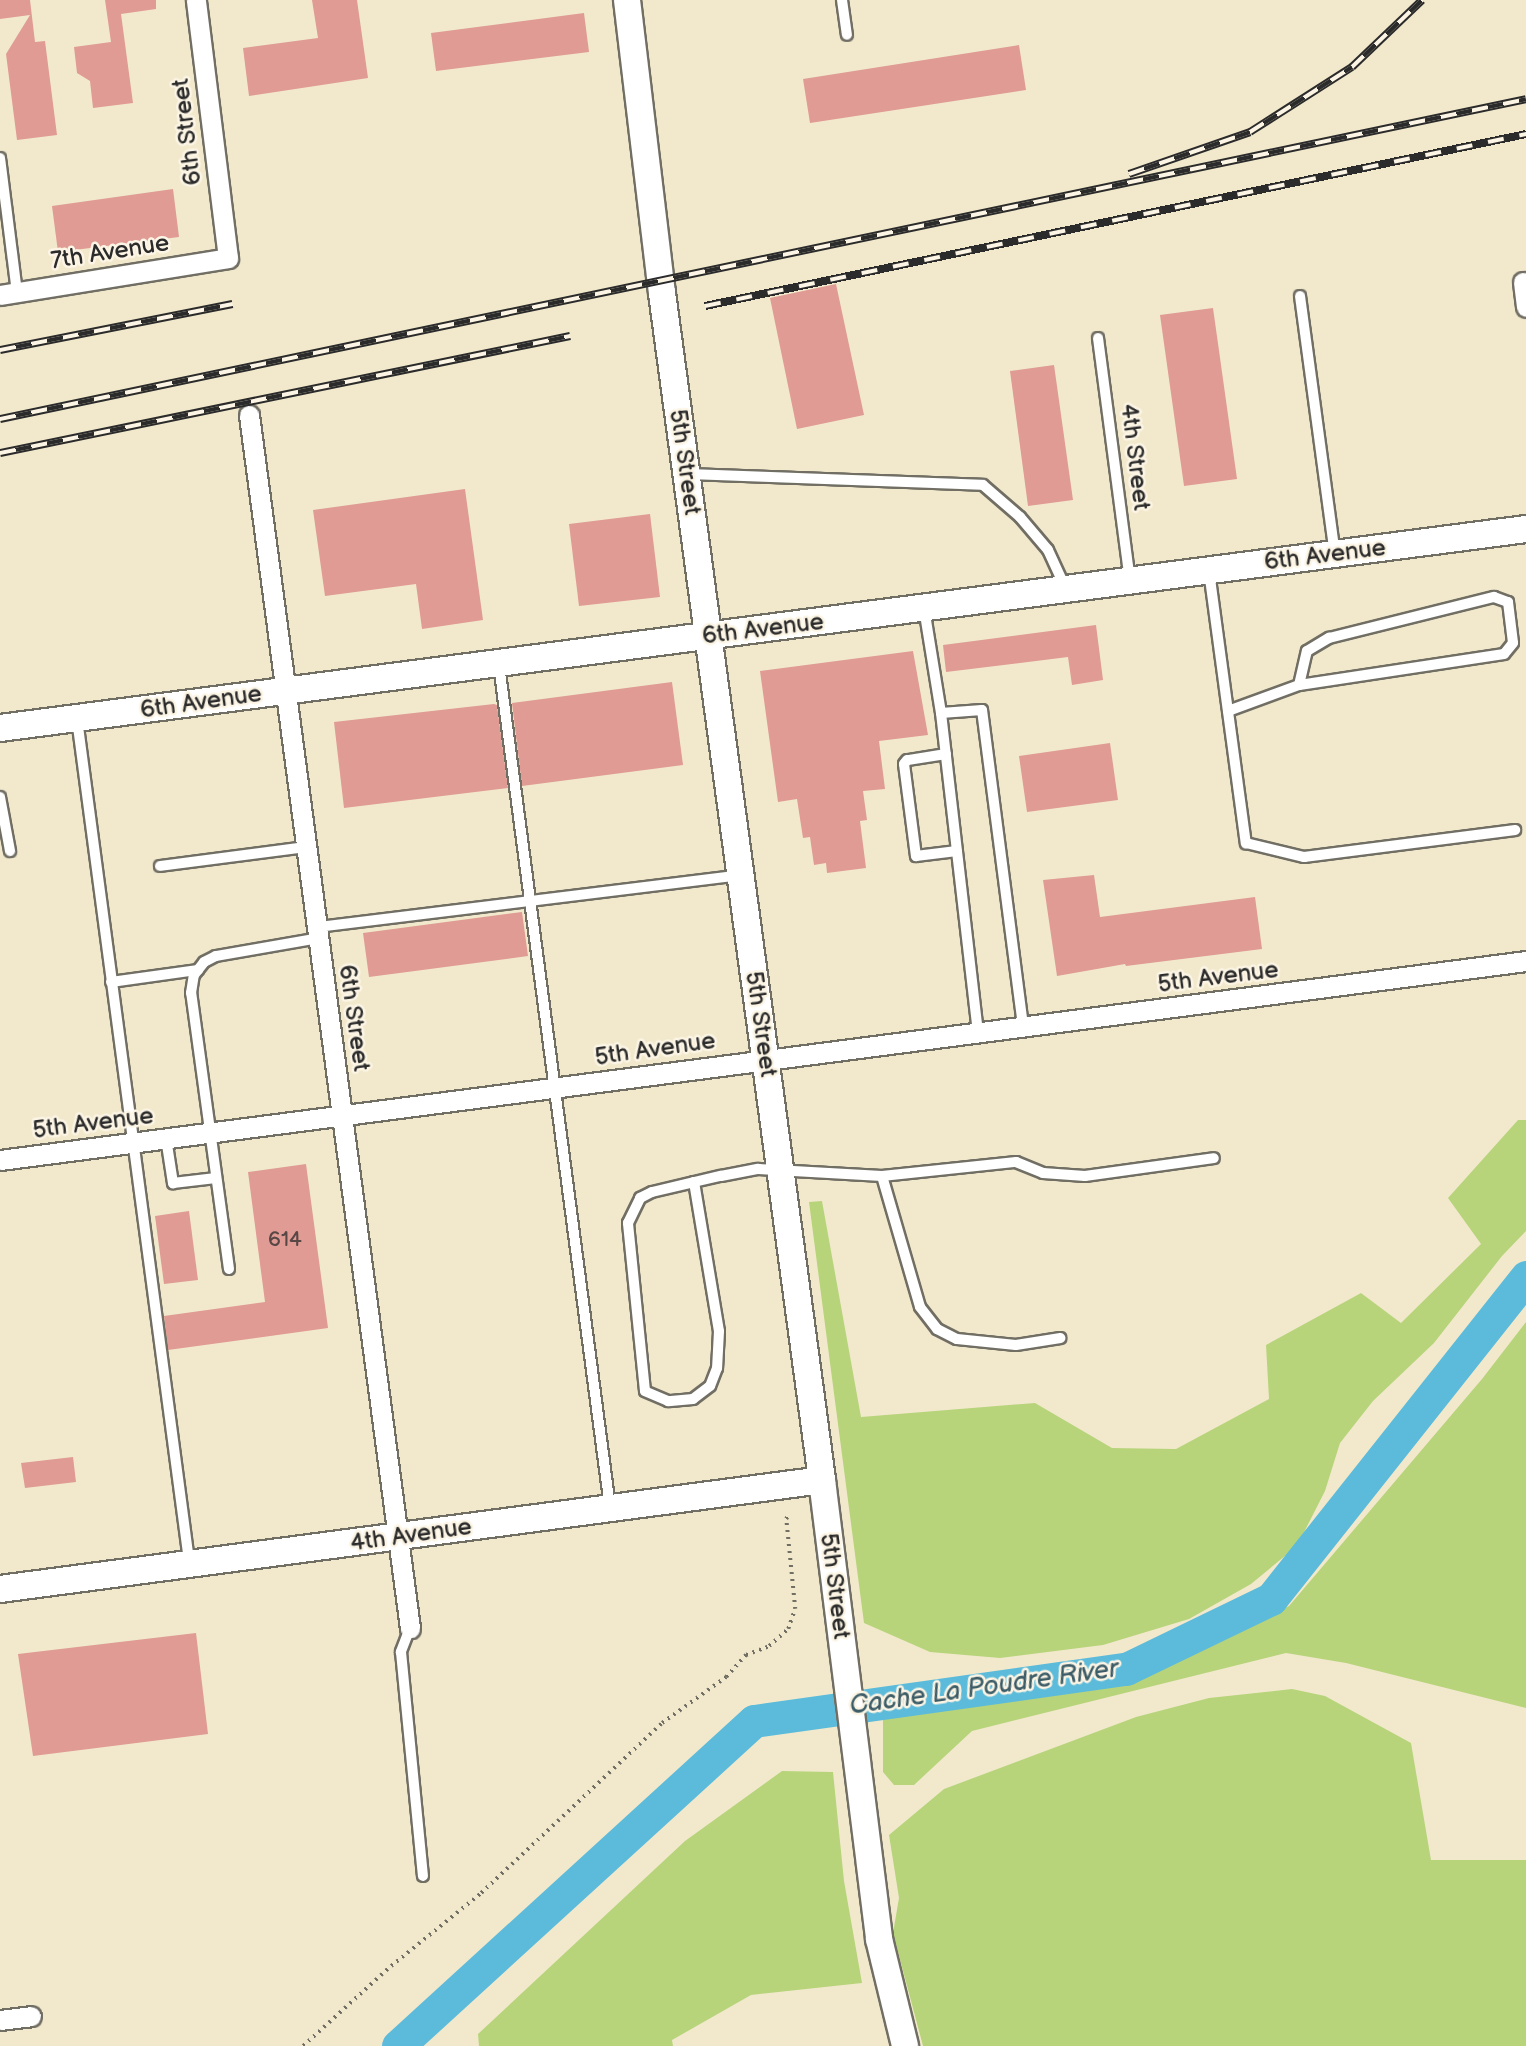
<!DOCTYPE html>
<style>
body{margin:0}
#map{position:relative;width:1526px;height:2046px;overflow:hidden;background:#f2e9cd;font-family:"Balsamiq Sans",sans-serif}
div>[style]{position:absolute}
.green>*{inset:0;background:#b7d47b}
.river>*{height:33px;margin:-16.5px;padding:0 16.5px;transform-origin:16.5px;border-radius:16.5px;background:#5cbbda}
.building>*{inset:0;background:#df9b94}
.path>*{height:3.5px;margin-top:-1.75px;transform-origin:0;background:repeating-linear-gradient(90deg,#716e64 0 2px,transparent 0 7px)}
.roads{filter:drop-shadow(2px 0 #716e64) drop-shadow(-2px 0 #716e64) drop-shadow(0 2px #716e64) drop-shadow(0 -2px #716e64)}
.lane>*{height:10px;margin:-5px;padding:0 5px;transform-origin:5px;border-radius:5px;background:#fff}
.street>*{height:19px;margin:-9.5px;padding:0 9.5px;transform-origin:9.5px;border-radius:9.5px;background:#fff}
.secondary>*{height:26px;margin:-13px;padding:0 13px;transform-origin:13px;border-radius:13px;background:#fff}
.rail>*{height:8px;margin-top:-4px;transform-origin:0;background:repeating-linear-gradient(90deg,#fcf5e5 0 16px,#2b2b2b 0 32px);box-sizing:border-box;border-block:2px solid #2b2b2b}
span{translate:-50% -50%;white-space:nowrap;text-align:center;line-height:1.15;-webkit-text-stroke:5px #fcf5e5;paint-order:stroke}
.number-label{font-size:21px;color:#584745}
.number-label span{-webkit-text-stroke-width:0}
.street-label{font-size:24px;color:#2b2b2b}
.water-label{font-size:26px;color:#3c5d68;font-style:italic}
</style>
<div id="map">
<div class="green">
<i style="clip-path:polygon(1518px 1120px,1526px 1120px,1526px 1231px,1502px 1256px,1434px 1343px,1373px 1401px,1340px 1443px,1325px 1491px,1297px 1546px,1251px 1584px,1189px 1619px,1103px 1645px,1000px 1658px,930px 1652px,864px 1623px,809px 1202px,822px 1201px,861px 1417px,1035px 1403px,1112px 1448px,1176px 1449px,1269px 1399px,1266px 1345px,1361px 1293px,1401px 1323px,1481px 1244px,1448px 1198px)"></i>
<i style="clip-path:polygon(1526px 1322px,1526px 1708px,1346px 1663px,1286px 1653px,972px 1731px,914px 1785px,894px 1785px,883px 1772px,883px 1711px,972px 1703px,1147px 1670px,1289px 1606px,1482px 1379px)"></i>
<i style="clip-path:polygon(1292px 1689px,1325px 1696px,1411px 1743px,1431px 1860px,1526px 1860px,1526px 2046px,923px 2046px,893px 1933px,899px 1898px,889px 1835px,944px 1789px,1136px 1717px,1209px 1698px)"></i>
<i style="clip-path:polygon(782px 1771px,833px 1772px,844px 1881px,862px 1983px,751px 1995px,672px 2040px,673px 2046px,479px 2046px,478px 2034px,685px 1841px)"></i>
</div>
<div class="river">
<i style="left:398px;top:2046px;width:482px;rotate:-42.4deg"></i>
<i style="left:754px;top:1721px;width:376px;rotate:-8deg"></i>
<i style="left:1126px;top:1669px;width:161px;rotate:-25.8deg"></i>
<i style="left:1271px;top:1599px;width:411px;rotate:-51.6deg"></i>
</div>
<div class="building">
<i style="clip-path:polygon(0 0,30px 0,35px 42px,45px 41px,57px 135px,17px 140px,6px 54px,30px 15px,0 19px)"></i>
<i style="clip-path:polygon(105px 0,156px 0,156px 9px,121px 14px,133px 103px,93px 108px,90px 81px,77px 73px,74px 47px,111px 42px)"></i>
<i style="clip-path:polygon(312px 0,357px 0,368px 78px,249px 96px,243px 48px,318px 38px)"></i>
<i style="clip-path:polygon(584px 13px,589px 52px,436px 71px,431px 33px)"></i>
<i style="clip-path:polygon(1019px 45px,1026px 90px,810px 123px,803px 79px)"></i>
<i style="clip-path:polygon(173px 189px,179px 237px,58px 252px,52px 206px)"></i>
<i style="clip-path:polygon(836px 284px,864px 415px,797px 429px,770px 298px)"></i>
<i style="clip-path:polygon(1213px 308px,1237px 479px,1184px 486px,1160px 315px)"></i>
<i style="clip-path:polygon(1054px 365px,1073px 500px,1028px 506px,1010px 371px)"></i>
<i style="clip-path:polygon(465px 489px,483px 620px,422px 629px,416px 584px,325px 596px,313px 510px)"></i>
<i style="clip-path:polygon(650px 514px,660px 597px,579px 606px,569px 524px)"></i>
<i style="clip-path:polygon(1096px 625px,1103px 680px,1072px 685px,1068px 657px,946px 672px,943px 645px)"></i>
<i style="clip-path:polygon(913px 651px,928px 735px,879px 741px,885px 789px,863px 791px,867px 820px,860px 821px,866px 868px,827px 873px,826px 863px,814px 865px,810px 837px,803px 838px,797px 799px,778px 802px,760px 671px)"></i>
<i style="clip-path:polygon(672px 682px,683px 765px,522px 786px,512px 703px)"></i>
<i style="clip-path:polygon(494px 704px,497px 705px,508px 788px,344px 808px,334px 722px)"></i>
<i style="clip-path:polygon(1110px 743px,1118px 800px,1027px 812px,1019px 756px)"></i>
<i style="clip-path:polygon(1094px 875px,1100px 917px,1255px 897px,1262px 949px,1126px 966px,1125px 964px,1057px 976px,1043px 880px)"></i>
<i style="clip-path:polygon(522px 912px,528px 956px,369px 977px,363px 933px)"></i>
<i style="clip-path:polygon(306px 1164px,328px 1328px,168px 1350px,164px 1316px,265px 1302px,248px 1172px)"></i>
<i style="clip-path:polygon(189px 1211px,198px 1280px,164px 1284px,155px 1216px)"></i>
<i style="clip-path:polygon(73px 1457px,76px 1482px,25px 1488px,21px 1463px)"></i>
<i style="clip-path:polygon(196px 1633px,208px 1734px,33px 1756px,18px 1654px)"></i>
</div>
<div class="path">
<i style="left:303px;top:2046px;width:119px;rotate:-42.3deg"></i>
<i style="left:391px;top:1966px;width:116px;rotate:-39deg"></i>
<i style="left:481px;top:1893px;width:248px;rotate:-43.2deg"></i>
<i style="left:662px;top:1723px;width:79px;rotate:-35.7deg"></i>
<i style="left:726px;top:1677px;width:30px;rotate:-48deg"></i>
<i style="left:746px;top:1655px;width:25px;rotate:-21deg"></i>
<i style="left:769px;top:1646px;width:25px;rotate:-42deg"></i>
<i style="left:788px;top:1629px;width:21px;rotate:-71deg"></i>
<i style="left:795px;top:1609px;width:90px;rotate:-95.7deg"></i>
<i style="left:786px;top:1519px;width:6px;rotate:-59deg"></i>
</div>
<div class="roads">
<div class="lane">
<i style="left:842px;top:0;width:35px;rotate:82deg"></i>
<i style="left:0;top:158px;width:135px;rotate:82.8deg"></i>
<i style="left:1300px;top:296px;width:260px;rotate:82.3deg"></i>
<i style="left:1098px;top:338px;width:244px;rotate:82.5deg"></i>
<i style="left:687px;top:474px;width:296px;rotate:2.1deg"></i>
<i style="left:983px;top:485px;width:49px;rotate:40.9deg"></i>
<i style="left:1020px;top:517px;width:43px;rotate:49.7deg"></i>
<i style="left:1048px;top:550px;width:41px;rotate:65.3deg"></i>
<i style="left:1209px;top:571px;width:275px;rotate:82.3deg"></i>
<i style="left:1246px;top:843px;width:60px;rotate:13.6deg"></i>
<i style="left:1304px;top:857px;width:213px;rotate:-7.3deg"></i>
<i style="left:924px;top:608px;width:106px;rotate:80.8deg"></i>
<i style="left:941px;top:713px;width:321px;rotate:83.4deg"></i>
<i style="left:499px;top:665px;width:849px;rotate:82.49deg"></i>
<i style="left:1228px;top:711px;width:76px;rotate:-20.1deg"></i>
<i style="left:1299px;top:685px;width:35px;rotate:-77deg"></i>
<i style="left:1307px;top:651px;width:26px;rotate:-31deg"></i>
<i style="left:1329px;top:638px;width:170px;rotate:-14deg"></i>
<i style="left:1494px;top:597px;width:15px;rotate:20deg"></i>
<i style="left:1508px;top:602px;width:41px;rotate:83deg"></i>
<i style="left:1513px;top:643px;width:14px;rotate:129deg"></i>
<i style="left:1504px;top:654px;width:207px;rotate:171.4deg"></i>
<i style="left:941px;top:713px;width:41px;rotate:-4.2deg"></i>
<i style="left:982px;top:710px;width:320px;rotate:82.6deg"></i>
<i style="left:77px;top:719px;width:849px;rotate:82.42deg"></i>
<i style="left:946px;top:754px;width:39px;rotate:171deg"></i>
<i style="left:907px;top:760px;width:5px;rotate:127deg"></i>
<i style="left:904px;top:764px;width:93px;rotate:82.6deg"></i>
<i style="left:916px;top:856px;width:41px;rotate:-7deg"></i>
<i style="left:0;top:797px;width:55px;rotate:79.5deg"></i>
<i style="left:160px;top:866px;width:148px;rotate:-7.4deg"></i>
<i style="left:318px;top:927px;width:425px;rotate:-7deg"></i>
<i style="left:111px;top:982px;width:88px;rotate:-7.9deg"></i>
<i style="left:166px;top:1138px;width:46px;rotate:81.2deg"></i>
<i style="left:173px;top:1183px;width:43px;rotate:-6.6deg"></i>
<i style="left:882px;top:1176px;width:136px;rotate:73.8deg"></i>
<i style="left:920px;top:1307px;width:28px;rotate:52deg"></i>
<i style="left:937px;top:1329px;width:22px;rotate:27deg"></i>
<i style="left:957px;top:1339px;width:59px;rotate:5.8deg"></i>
<i style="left:1016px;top:1345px;width:45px;rotate:-9deg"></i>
<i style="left:694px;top:1182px;width:151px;rotate:80.5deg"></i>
<i style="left:719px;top:1331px;width:37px;rotate:93deg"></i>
<i style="left:717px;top:1368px;width:19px;rotate:111deg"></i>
<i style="left:710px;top:1386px;width:21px;rotate:143deg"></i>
<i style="left:693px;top:1399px;width:25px;rotate:175deg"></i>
<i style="left:668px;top:1401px;width:25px;rotate:-157deg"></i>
<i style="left:645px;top:1391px;width:169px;rotate:-95.8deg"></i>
<i style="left:628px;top:1223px;width:28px;rotate:-64deg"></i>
<i style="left:640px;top:1198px;width:13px;rotate:-27deg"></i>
<i style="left:652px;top:1192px;width:43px;rotate:-13.4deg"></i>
<i style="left:694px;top:1182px;width:28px;rotate:-13deg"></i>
<i style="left:721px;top:1176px;width:38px;rotate:-11deg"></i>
<i style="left:758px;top:1169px;width:124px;rotate:3.2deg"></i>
<i style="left:882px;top:1176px;width:135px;rotate:-6deg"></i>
<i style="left:1016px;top:1162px;width:29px;rotate:22deg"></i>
<i style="left:1043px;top:1173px;width:42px;rotate:4.1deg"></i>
<i style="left:1085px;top:1176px;width:130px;rotate:-7.9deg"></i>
<i style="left:229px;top:1269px;width:279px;rotate:-97.8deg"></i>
<i style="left:191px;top:993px;width:18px;rotate:-81deg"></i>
<i style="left:194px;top:975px;width:16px;rotate:-52deg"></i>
<i style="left:204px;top:962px;width:13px;rotate:-27deg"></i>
<i style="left:216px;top:956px;width:105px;rotate:-9.9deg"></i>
<i style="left:410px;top:1628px;width:26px;rotate:111deg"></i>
<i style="left:401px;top:1652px;width:225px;rotate:84.4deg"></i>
</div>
<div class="street">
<i style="left:1523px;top:282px;width:25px;rotate:83deg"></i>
<i style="left:0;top:295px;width:231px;rotate:-9.2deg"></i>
<i style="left:228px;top:258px;width:260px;rotate:-97.1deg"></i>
<i style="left:249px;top:415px;width:1224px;rotate:82.44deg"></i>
<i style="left:0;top:1160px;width:1539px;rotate:-7.43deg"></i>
<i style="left:0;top:2020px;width:31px;rotate:-7deg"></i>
</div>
<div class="secondary">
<i style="left:627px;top:0;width:295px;rotate:83.2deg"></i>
<i style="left:662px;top:293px;width:1198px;rotate:82.32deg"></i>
<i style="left:822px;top:1480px;width:463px;rotate:82.9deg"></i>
<i style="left:879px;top:1939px;width:110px;rotate:76.3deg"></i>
<i style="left:0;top:728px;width:1539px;rotate:-7.43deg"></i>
<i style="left:0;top:1589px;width:829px;rotate:-7.55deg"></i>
</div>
</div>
<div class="rail">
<i style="left:1129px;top:174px;width:128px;rotate:-19.1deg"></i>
<i style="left:1250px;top:132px;width:121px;rotate:-32.5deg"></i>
<i style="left:1352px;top:67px;width:97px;rotate:-43.7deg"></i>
<i style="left:705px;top:306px;width:839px;rotate:-11.83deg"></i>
<i style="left:0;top:350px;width:237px;rotate:-11.2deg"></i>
<i style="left:0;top:419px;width:1559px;rotate:-11.84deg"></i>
<i style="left:0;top:453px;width:582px;rotate:-11.6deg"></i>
</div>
<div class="number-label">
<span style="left:285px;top:1240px">614</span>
</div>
<div class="street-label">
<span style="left:187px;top:132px;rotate:-97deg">6th Street</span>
<span style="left:110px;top:252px;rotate:-9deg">7th Avenue</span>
<span style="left:1135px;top:457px;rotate:83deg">4th Street</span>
<span style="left:685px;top:462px;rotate:82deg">5th Street</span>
<span style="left:1325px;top:555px;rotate:-7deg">6th Avenue</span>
<span style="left:763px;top:629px;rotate:-7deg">6th Avenue</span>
<span style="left:201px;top:702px;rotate:-8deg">6th Avenue</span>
<span style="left:1218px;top:977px;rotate:-7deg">5th Avenue</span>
<span style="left:354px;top:1018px;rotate:82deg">6th Street</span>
<span style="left:761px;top:1024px;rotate:82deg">5th Street</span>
<span style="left:655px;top:1049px;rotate:-8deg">5th Avenue</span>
<span style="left:93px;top:1123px;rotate:-7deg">5th Avenue</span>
<span style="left:411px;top:1535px;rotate:-8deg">4th Avenue</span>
<span style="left:835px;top:1586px;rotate:83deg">5th Street</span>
</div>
<div class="water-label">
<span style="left:984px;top:1688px;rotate:-8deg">Cache La Poudre River</span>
</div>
</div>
